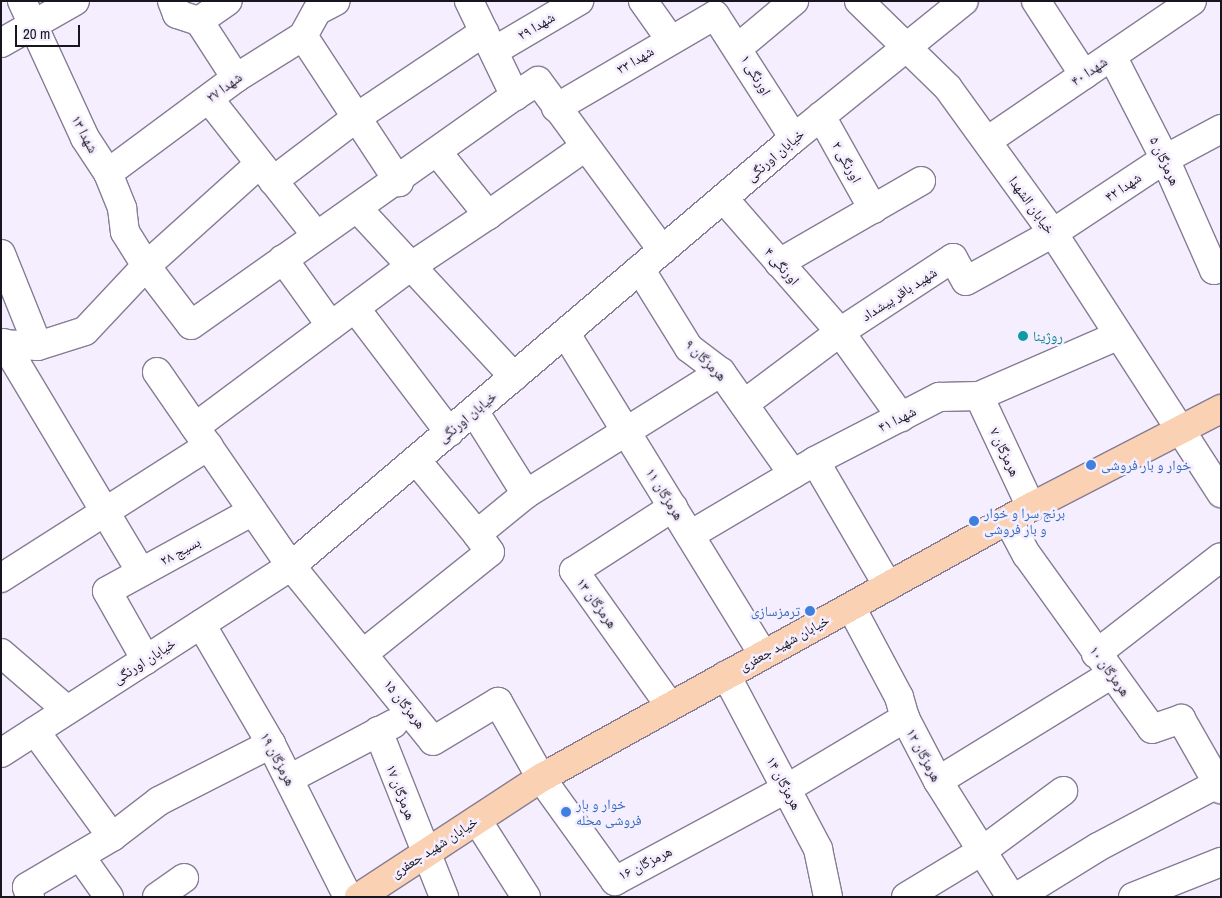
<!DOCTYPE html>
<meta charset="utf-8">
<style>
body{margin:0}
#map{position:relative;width:1222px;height:898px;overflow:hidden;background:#f4eefe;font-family:"Archivo Narrow","Noto Naskh Arabic",sans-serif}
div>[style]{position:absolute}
.roads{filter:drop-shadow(1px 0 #867c94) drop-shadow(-1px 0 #867c94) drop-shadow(0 1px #867c94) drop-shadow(0 -1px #867c94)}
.minor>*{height:28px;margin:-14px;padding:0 14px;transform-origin:14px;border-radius:14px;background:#fff}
.major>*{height:28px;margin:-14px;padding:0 14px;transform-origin:14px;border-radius:14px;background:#fad1b3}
.dots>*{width:14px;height:14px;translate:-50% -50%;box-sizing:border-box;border:2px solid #f4eefe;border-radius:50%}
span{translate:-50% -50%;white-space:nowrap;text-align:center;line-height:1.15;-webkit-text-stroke:5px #f4eefe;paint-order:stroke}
.street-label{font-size:14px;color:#19151e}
.culture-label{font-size:14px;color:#0d838f}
.left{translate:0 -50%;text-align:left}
.shop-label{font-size:14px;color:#366cbe}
.right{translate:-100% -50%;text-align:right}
.frame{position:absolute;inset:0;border:2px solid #19151e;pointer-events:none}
.scale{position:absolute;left:15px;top:25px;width:65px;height:22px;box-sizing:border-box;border:2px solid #19151e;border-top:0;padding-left:6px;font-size:15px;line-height:18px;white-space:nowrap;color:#19151e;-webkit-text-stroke:4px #f4eefe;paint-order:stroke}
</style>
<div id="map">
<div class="roads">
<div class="minor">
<i style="left:22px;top:1px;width:151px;rotate:65.3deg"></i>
<i style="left:85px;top:138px;width:42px;rotate:56.7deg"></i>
<i style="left:108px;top:173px;width:38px;rotate:68deg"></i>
<i style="left:122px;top:208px;width:24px;rotate:83deg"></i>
<i style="left:125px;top:232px;width:40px;rotate:58deg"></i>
<i style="left:146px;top:266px;width:74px;rotate:52.7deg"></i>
<i style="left:191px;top:325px;width:397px;rotate:-35.3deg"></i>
<i style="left:172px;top:1px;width:14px;rotate:69deg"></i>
<i style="left:177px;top:14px;width:23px;rotate:18deg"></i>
<i style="left:199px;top:21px;width:68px;rotate:57deg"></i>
<i style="left:469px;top:1px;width:106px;rotate:64.2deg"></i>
<i style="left:515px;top:96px;width:27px;rotate:-33deg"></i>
<i style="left:538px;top:81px;width:210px;rotate:53.7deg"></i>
<i style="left:643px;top:1px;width:47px;rotate:54.6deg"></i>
<i style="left:859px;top:1px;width:124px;rotate:44.3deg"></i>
<i style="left:948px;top:88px;width:179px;rotate:54.1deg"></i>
<i style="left:1053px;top:233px;width:310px;rotate:57.1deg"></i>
<i style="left:1036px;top:1px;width:88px;rotate:57deg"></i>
<i style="left:199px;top:21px;width:35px;rotate:-35deg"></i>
<i style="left:303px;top:36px;width:175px;rotate:56.7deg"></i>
<i style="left:1px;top:43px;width:85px;rotate:-29.6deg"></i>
<i style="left:739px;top:47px;width:72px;rotate:-39.9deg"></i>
<i style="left:494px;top:51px;width:99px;rotate:-30.5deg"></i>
<i style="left:1112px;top:56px;width:116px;rotate:62.8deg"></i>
<i style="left:1165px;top:159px;width:121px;rotate:66.2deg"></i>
<i style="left:1214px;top:270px;width:8px;rotate:-23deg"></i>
<i style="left:209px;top:99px;width:173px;rotate:51.8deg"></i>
<i style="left:556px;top:108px;width:184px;rotate:-30.3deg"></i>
<i style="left:715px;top:15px;width:146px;rotate:57.3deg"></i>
<i style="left:821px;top:116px;width:107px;rotate:60.8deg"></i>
<i style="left:987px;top:141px;width:248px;rotate:-34.3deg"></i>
<i style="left:438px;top:153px;width:80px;rotate:51.1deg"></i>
<i style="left:488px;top:215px;width:118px;rotate:-35deg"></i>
<i style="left:108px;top:173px;width:159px;rotate:-36.6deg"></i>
<i style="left:236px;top:78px;width:79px;rotate:-32.1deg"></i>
<i style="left:303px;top:36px;width:29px;rotate:-61deg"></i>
<i style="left:317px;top:11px;width:21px;rotate:-28deg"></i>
<i style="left:273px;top:181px;width:106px;rotate:-37.3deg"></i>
<i style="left:357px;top:117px;width:153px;rotate:-33.8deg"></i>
<i style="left:724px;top:199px;width:176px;rotate:48.9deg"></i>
<i style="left:840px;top:332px;width:105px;rotate:54.3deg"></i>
<i style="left:358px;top:209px;width:229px;rotate:47.1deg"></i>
<i style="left:1px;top:254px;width:99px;rotate:68.1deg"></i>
<i style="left:283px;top:259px;width:82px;rotate:54.4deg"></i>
<i style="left:779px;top:263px;width:164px;rotate:-30deg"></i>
<i style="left:640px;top:269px;width:93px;rotate:58.2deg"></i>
<i style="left:689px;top:348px;width:40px;rotate:37deg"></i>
<i style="left:721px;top:372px;width:125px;rotate:54.8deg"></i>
<i style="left:355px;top:308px;width:156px;rotate:52.8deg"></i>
<i style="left:566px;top:334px;width:376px;rotate:58.4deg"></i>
<i style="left:4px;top:343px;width:267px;rotate:59.1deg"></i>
<i style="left:1px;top:344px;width:37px;rotate:3deg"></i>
<i style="left:38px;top:346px;width:49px;rotate:-17.7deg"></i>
<i style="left:85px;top:331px;width:89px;rotate:-46.8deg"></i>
<i style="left:146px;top:266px;width:151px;rotate:-42deg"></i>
<i style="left:157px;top:372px;width:236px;rotate:55.4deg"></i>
<i style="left:291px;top:566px;width:225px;rotate:50.9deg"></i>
<i style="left:433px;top:741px;width:76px;rotate:-31deg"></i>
<i style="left:498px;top:702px;width:87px;rotate:60.5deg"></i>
<i style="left:541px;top:778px;width:127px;rotate:54.3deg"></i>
<i style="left:615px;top:881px;width:194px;rotate:-28.3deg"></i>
<i style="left:786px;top:789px;width:139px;rotate:-30.8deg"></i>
<i style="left:979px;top:396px;width:123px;rotate:64.9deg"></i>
<i style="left:744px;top:404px;width:120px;rotate:-36.9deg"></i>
<i style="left:840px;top:332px;width:135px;rotate:-33.2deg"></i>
<i style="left:953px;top:258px;width:26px;rotate:61deg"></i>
<i style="left:966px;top:281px;width:99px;rotate:-28.9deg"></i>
<i style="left:1053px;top:233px;width:134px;rotate:-33.5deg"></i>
<i style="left:1165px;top:159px;width:64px;rotate:-28.2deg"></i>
<i style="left:474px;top:411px;width:98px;rotate:57.9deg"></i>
<i style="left:195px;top:427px;width:268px;rotate:-36.7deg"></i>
<i style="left:410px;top:267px;width:94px;rotate:-33.7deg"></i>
<i style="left:416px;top:460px;width:96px;rotate:50.5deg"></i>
<i style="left:815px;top:461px;width:145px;rotate:59.7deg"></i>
<i style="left:1008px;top:520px;width:40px;rotate:62deg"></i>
<i style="left:1027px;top:555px;width:214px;rotate:54.3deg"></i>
<i style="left:1152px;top:729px;width:31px;rotate:-19deg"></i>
<i style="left:1181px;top:719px;width:81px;rotate:60.3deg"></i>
<i style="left:690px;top:535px;width:145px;rotate:-30.6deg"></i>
<i style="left:815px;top:461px;width:140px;rotate:-27.3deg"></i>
<i style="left:939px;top:397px;width:40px;rotate:-1.4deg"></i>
<i style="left:979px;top:396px;width:150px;rotate:-23.5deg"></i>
<i style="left:1px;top:578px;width:246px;rotate:-32.5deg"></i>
<i style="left:851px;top:607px;width:102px;rotate:61.9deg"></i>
<i style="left:899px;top:697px;width:22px;rotate:74deg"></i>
<i style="left:905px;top:718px;width:71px;rotate:62.4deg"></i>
<i style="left:938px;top:781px;width:137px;rotate:57.8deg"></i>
<i style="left:201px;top:624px;width:139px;rotate:59.7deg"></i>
<i style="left:271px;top:744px;width:171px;rotate:63.3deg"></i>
<i style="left:1px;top:653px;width:87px;rotate:40.8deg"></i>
<i style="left:364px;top:653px;width:161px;rotate:-38.7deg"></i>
<i style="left:490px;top:552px;width:22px;rotate:-126deg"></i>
<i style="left:477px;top:534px;width:63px;rotate:-39.2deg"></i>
<i style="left:526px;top:494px;width:230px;rotate:-32deg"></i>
<i style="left:1096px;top:654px;width:158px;rotate:-37.8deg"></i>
<i style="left:146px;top:660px;width:79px;rotate:-119.5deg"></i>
<i style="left:107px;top:591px;width:166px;rotate:-28.7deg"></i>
<i style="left:726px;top:675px;width:197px;rotate:62.1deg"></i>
<i style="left:818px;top:849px;width:49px;rotate:78.2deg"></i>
<i style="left:670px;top:706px;width:166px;rotate:-125.4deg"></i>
<i style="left:574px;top:571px;width:118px;rotate:-32.9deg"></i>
<i style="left:35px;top:731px;width:131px;rotate:54deg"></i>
<i style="left:378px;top:731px;width:179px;rotate:68.3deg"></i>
<i style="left:1px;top:753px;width:345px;rotate:-32.8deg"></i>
<i style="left:291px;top:566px;width:660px;rotate:-40.39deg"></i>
<i style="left:794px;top:138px;width:218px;rotate:-38.9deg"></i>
<i style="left:289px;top:779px;width:118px;rotate:-27.9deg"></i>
<i style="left:938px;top:781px;width:204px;rotate:-31.6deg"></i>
<i style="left:477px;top:820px;width:91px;rotate:57.5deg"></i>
<i style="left:80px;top:856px;width:50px;rotate:54.7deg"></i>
<i style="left:30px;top:897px;width:10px;rotate:-107deg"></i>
<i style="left:27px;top:887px;width:99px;rotate:-30.5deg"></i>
<i style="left:112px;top:837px;width:59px;rotate:-37.5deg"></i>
<i style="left:159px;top:801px;width:126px;rotate:-27deg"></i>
<i style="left:157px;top:897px;width:33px;rotate:-35deg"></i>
<i style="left:906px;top:897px;width:89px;rotate:-31.2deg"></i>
<i style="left:982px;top:851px;width:101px;rotate:-36.5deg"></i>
<i style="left:1017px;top:897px;width:95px;rotate:-31.7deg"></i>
<i style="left:1098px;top:847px;width:139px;rotate:-27.9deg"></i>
<i style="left:1133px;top:897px;width:95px;rotate:-21.7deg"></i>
</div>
<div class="major">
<i style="left:359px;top:897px;width:217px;rotate:-33.2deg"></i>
<i style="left:541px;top:778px;width:560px;rotate:-28.95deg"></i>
<i style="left:1031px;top:507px;width:214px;rotate:-27.3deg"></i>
</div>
</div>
<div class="dots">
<i style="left:1023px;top:336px;background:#0f9aa8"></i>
<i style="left:1091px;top:465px;background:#3f7fe0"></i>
<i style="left:974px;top:521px;background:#3f7fe0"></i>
<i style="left:810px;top:611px;background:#3f7fe0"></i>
<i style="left:566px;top:812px;background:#3f7fe0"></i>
</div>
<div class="street-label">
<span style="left:536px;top:26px;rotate:-31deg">شهدا ۲۹</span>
<span style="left:635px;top:60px;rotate:-31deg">شهدا ۳۳</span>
<span style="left:1089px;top:71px;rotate:-34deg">شهدا ۴۰</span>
<span style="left:756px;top:75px;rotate:59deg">اورنگی ۱</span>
<span style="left:224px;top:87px;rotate:-36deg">شهدا ۲۷</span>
<span style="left:85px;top:134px;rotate:62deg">شهدا ۱۳</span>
<span style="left:775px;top:155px;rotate:-41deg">خیابان اورنگی</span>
<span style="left:1165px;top:161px;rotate:65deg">هرمزگان ۵</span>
<span style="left:847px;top:162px;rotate:61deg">اورنگی ۲</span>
<span style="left:1123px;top:187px;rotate:-34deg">شهدا ۴۲</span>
<span style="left:1032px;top:205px;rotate:54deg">خیابان الشهدا</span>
<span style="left:782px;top:266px;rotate:49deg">اورنگی ۴</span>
<span style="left:899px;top:294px;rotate:-33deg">شهید باقر پیشداد</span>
<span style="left:706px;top:360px;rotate:45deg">هرمزگان ۹</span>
<span style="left:467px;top:417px;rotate:-40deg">خیابان اورنگی</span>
<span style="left:897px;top:419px;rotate:-27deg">شهدا ۴۱</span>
<span style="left:1005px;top:452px;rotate:65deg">هرمزگان ۷</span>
<span style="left:665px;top:494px;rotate:58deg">هرمزگان ۱۱</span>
<span style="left:180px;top:551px;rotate:-29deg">بسیج ۲۸</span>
<span style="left:597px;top:603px;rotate:54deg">هرمزگان ۱۳</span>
<span style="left:784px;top:643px;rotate:-29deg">خیابان شهید جعفری</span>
<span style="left:144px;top:661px;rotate:-33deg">خیابان اورنگی</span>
<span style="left:1110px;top:671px;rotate:54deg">هرمزگان ۱۰</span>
<span style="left:405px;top:704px;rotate:52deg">هرمزگان ۱۵</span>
<span style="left:924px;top:755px;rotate:62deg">هرمزگان ۱۲</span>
<span style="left:278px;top:759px;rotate:62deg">هرمزگان ۱۹</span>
<span style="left:784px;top:783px;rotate:62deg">هرمزگان ۱۴</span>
<span style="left:401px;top:792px;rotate:69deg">هرمزگان ۱۷</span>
<span style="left:434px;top:847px;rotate:-33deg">خیابان شهید جعفری</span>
<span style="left:645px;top:863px;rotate:-27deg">هرمزگان ۱۶</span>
</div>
<div class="culture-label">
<span class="left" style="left:1033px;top:336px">روژینا</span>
</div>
<div class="shop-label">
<span class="left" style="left:1101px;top:465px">خوار و بار فروشی</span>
<span class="left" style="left:984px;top:521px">برنج سرا و خوار<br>و بار فروشی</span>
<span class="right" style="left:800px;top:611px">ترمزسازی</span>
<span class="left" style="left:576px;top:812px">خوار و بار<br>فروشی محله</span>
</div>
<div class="frame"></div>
<div class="scale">20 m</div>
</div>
